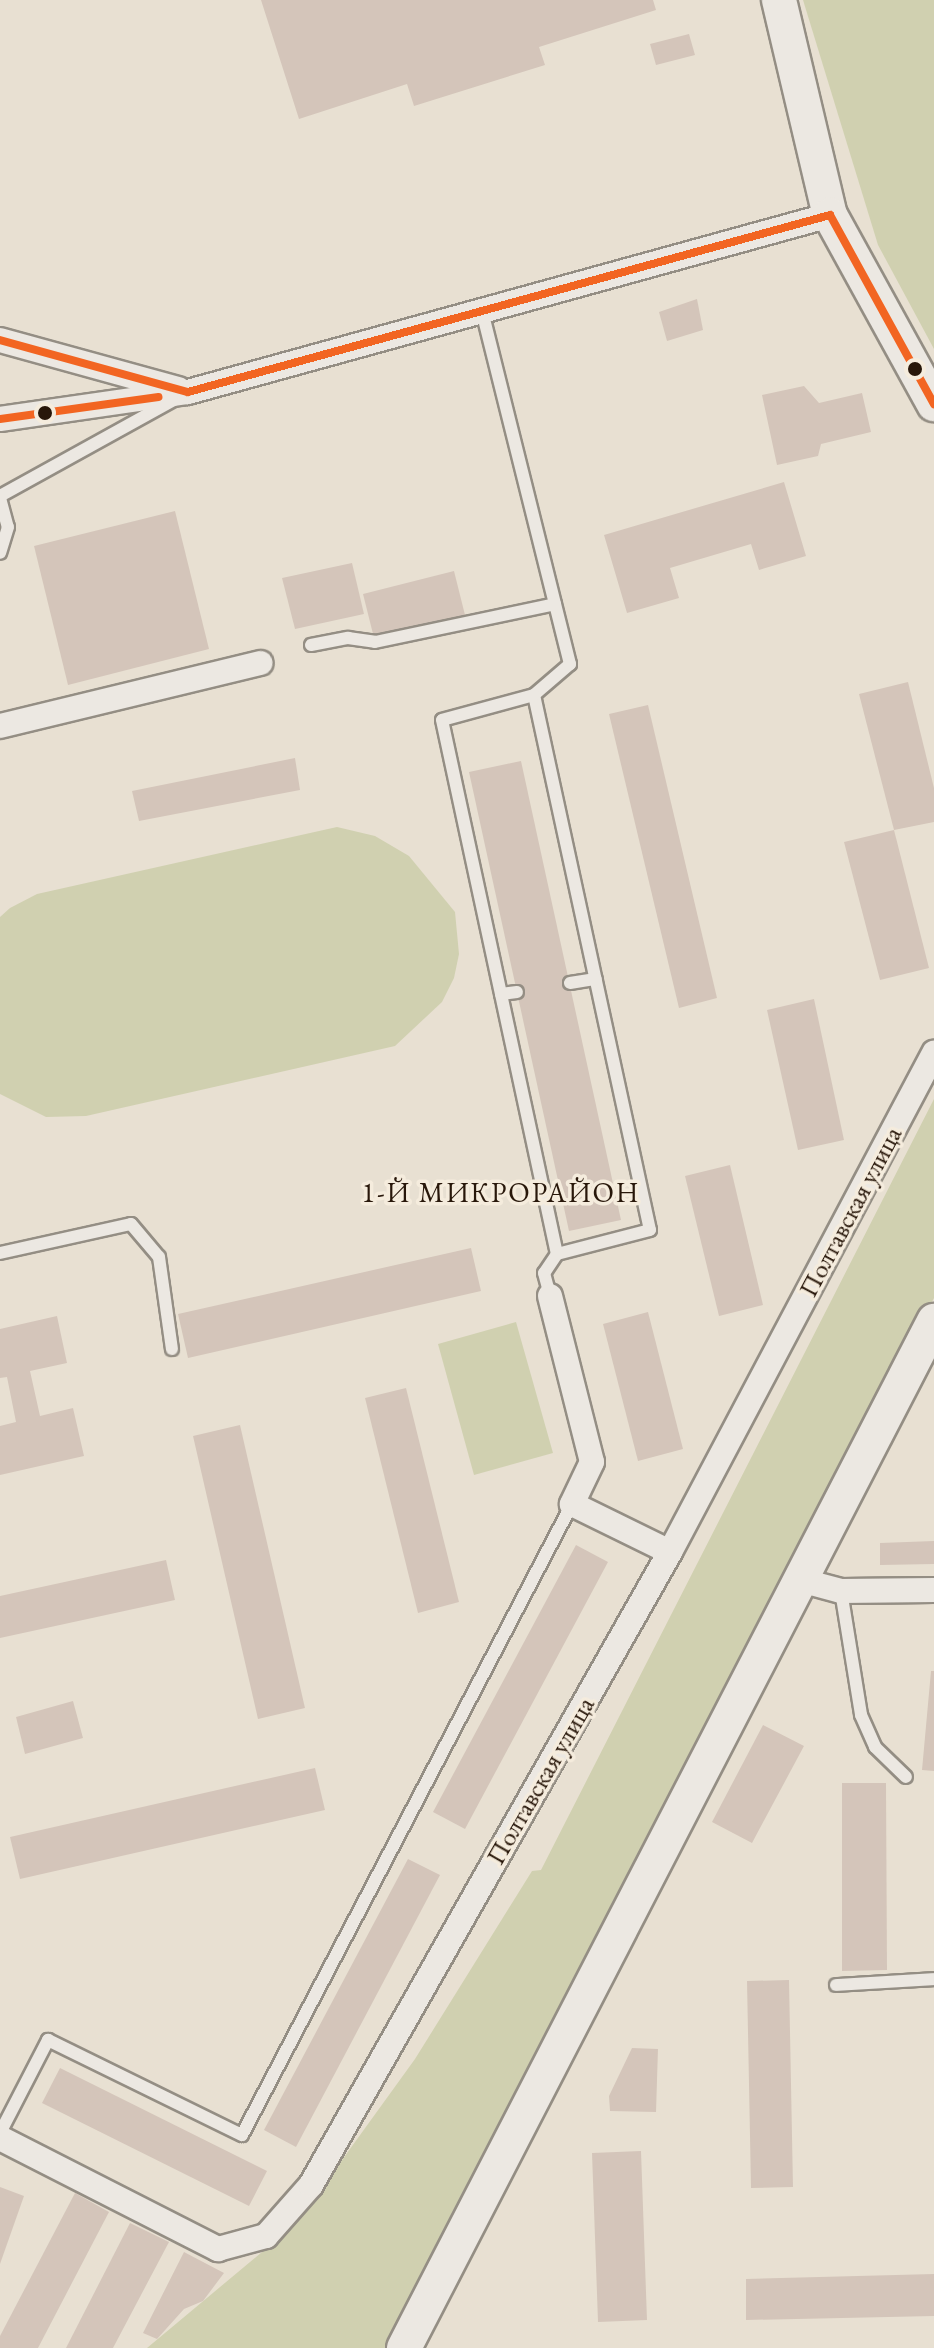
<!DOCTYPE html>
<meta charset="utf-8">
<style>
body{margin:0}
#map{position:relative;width:934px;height:2348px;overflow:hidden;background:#e8e0d2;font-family:"EB Garamond",serif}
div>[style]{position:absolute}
.green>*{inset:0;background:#d0d0b0}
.building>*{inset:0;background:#d4c5ba}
.roads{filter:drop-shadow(2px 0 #948e84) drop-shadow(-2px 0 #948e84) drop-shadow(0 2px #948e84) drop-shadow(0 -2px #948e84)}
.lane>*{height:12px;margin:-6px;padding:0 6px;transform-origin:6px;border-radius:6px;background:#ece8e2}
.street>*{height:24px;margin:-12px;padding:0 12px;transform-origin:12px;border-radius:12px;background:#ece8e2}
.secondary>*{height:34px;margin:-17px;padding:0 17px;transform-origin:17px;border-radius:17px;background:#ece8e2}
.bus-1>*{height:8px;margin:-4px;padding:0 4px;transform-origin:4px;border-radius:4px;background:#f26522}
.dots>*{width:22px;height:22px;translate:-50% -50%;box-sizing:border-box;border:4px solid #f5ecdd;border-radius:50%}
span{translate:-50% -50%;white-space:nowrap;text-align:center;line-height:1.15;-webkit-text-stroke:7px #f5ecdd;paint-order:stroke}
.street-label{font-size:26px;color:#28170a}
.neighbourhood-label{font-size:28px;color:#28170a;letter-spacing:2px}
</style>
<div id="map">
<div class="green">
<i style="clip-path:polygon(803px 0,934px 0,934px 349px,878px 245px)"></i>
<i style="clip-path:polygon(337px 827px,375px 836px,409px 856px,455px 912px,459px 954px,454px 978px,442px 1002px,395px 1046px,86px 1116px,46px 1117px,0 1094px,0 917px,10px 908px,37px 894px)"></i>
<i style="clip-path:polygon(934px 1099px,934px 1298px,573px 1982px,390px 2348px,147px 2348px,268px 2247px,316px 2196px,415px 2059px,532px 1871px,541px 1870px)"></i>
<i style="clip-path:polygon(516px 1322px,553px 1453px,474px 1475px,438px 1344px)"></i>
</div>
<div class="building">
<i style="clip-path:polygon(261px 0,653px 0,656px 10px,539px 47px,545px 65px,414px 106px,407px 84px,299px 119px)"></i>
<i style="clip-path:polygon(689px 34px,695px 55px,656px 65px,650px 44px)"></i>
<i style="clip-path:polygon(697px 299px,703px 330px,667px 341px,659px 312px)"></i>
<i style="clip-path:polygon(804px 386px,819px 403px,862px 393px,871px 432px,821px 444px,818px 456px,777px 465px,762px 395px)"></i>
<i style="clip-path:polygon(784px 482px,806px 556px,759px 570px,751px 544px,670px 568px,679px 598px,627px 613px,604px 535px)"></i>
<i style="clip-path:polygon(175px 511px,209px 649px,68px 685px,34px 546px)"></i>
<i style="clip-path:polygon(352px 563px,364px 614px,295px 629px,282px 578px)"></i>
<i style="clip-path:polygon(454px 571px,465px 615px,374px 638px,363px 594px)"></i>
<i style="clip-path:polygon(908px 682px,934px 788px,934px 822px,894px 830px,859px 694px)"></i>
<i style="clip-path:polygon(648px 705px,717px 998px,679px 1008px,609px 714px)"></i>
<i style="clip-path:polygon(295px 758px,300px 790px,139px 821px,132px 791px)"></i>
<i style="clip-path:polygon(521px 761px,621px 1220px,569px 1231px,469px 772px)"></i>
<i style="clip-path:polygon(894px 830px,929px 968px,880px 980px,844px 842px)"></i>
<i style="clip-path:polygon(814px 999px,844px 1140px,798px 1150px,767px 1010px)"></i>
<i style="clip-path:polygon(730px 1165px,763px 1305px,719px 1316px,685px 1176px)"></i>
<i style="clip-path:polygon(471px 1248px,481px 1291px,188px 1358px,178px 1314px)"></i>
<i style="clip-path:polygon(648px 1312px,683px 1449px,638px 1461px,603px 1324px)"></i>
<i style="clip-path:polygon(57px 1316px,67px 1363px,30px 1371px,40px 1416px,73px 1408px,84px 1456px,0 1475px,0 1426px,16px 1422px,7px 1377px,0 1378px,0 1329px)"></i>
<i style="clip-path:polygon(406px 1388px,459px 1602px,418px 1613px,365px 1398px)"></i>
<i style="clip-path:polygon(240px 1425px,305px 1708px,258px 1719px,193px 1436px)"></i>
<i style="clip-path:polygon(934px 1541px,934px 1564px,880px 1565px,880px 1543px)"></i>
<i style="clip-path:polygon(576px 1545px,608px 1562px,465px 1829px,433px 1812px)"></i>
<i style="clip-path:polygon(166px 1560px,175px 1600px,0 1638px,0 1596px)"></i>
<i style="clip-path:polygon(931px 1671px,934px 1671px,934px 1771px,922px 1770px)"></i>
<i style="clip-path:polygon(73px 1701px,83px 1738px,25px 1754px,16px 1717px)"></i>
<i style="clip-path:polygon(763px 1725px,804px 1746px,752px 1843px,712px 1822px)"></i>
<i style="clip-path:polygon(315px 1768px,325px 1810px,20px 1879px,10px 1837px)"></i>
<i style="clip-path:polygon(842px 1783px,886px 1783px,887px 1970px,842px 1971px)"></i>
<i style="clip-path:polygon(408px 1859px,440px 1875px,296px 2147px,264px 2130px)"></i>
<i style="clip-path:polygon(789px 1980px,793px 2187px,751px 2188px,747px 1981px)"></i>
<i style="clip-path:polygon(632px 2048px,658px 2049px,656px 2112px,610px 2111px,609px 2096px)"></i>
<i style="clip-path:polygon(60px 2068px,267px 2171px,249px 2206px,42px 2103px)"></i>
<i style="clip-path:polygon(641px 2151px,647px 2320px,598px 2322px,592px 2153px)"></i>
<i style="clip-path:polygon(0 2187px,24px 2196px,0 2264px)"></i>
<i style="clip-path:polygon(75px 2193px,109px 2212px,38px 2348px,0 2348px,0 2336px)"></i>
<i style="clip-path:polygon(130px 2223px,169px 2242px,113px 2348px,66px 2348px)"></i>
<i style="clip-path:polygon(184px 2252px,224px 2273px,203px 2301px,184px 2309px,157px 2339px,143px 2333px)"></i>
<i style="clip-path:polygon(934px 2274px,934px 2316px,746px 2320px,746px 2279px)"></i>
</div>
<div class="roads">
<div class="lane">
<i style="left:482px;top:311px;width:364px;rotate:76deg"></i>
<i style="left:570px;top:664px;width:48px;rotate:139.3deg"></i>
<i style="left:534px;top:695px;width:547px;rotate:77.77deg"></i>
<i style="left:650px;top:1230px;width:96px;rotate:165.5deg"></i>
<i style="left:557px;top:1254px;width:23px;rotate:124deg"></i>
<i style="left:544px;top:1273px;width:24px;rotate:75deg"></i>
<i style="left:0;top:496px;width:201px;rotate:-28.9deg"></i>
<i style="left:0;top:498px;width:30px;rotate:75deg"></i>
<i style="left:8px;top:527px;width:27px;rotate:107deg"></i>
<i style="left:311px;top:645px;width:38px;rotate:-11deg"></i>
<i style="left:348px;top:638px;width:27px;rotate:8deg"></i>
<i style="left:375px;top:642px;width:184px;rotate:-11.9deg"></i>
<i style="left:534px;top:695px;width:95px;rotate:164.8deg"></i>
<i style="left:442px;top:720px;width:546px;rotate:77.85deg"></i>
<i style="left:570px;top:983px;width:26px;rotate:-9deg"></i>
<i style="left:501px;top:994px;width:16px;rotate:-7deg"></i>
<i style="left:0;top:1253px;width:134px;rotate:-12.5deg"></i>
<i style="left:131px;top:1224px;width:43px;rotate:49.7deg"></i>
<i style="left:159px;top:1257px;width:93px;rotate:82deg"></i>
<i style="left:841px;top:1591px;width:126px;rotate:80.8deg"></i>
<i style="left:861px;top:1715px;width:35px;rotate:66deg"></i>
<i style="left:875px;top:1747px;width:43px;rotate:44.1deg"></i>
<i style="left:836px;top:1985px;width:98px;rotate:-3.5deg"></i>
<i style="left:0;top:2133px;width:105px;rotate:-62.7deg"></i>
<i style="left:48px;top:2040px;width:216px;rotate:26.1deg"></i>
<i style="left:242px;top:2135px;width:712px;rotate:-62.39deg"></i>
</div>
<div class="street">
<i style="left:0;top:340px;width:185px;rotate:15.4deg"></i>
<i style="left:0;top:419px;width:190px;rotate:-8.2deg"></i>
<i style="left:188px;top:392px;width:666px;rotate:-15.41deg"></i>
<i style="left:0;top:726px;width:268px;rotate:-13.6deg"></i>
<i style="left:550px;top:1296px;width:171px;rotate:75.8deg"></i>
<i style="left:592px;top:1462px;width:47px;rotate:115.5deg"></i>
<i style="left:572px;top:1504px;width:109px;rotate:26.1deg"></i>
<i style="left:800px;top:1580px;width:42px;rotate:15deg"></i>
<i style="left:841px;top:1591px;width:93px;rotate:-0.6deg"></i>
<i style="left:0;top:2138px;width:245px;rotate:27deg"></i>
<i style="left:218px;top:2249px;width:50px;rotate:-15.2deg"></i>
<i style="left:266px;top:2236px;width:68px;rotate:-48.6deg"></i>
<i style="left:311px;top:2185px;width:728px;rotate:-60.44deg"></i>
<i style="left:670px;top:1552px;width:565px;rotate:-62.12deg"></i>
</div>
<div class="secondary">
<i style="left:779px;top:0;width:221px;rotate:76.7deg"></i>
<i style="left:830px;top:215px;width:216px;rotate:61.2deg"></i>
<i style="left:404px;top:2348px;width:1156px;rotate:-62.7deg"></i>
</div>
</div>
<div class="bus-1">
<i style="left:830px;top:215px;width:216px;rotate:61.2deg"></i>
<i style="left:0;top:340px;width:195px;rotate:15.5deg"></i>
<i style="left:188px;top:392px;width:666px;rotate:-15.41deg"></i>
<i style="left:0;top:419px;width:160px;rotate:-7.9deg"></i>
</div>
<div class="dots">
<i style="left:915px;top:369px;background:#28170a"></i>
<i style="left:45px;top:413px;background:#28170a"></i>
</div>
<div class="street-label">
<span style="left:851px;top:1212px;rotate:-62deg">Полтавская улица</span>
<span style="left:541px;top:1781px;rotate:-60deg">Полтавская улица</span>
</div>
<div class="neighbourhood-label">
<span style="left:501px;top:1192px">1-Й МИКРОРАЙОН</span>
</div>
</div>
